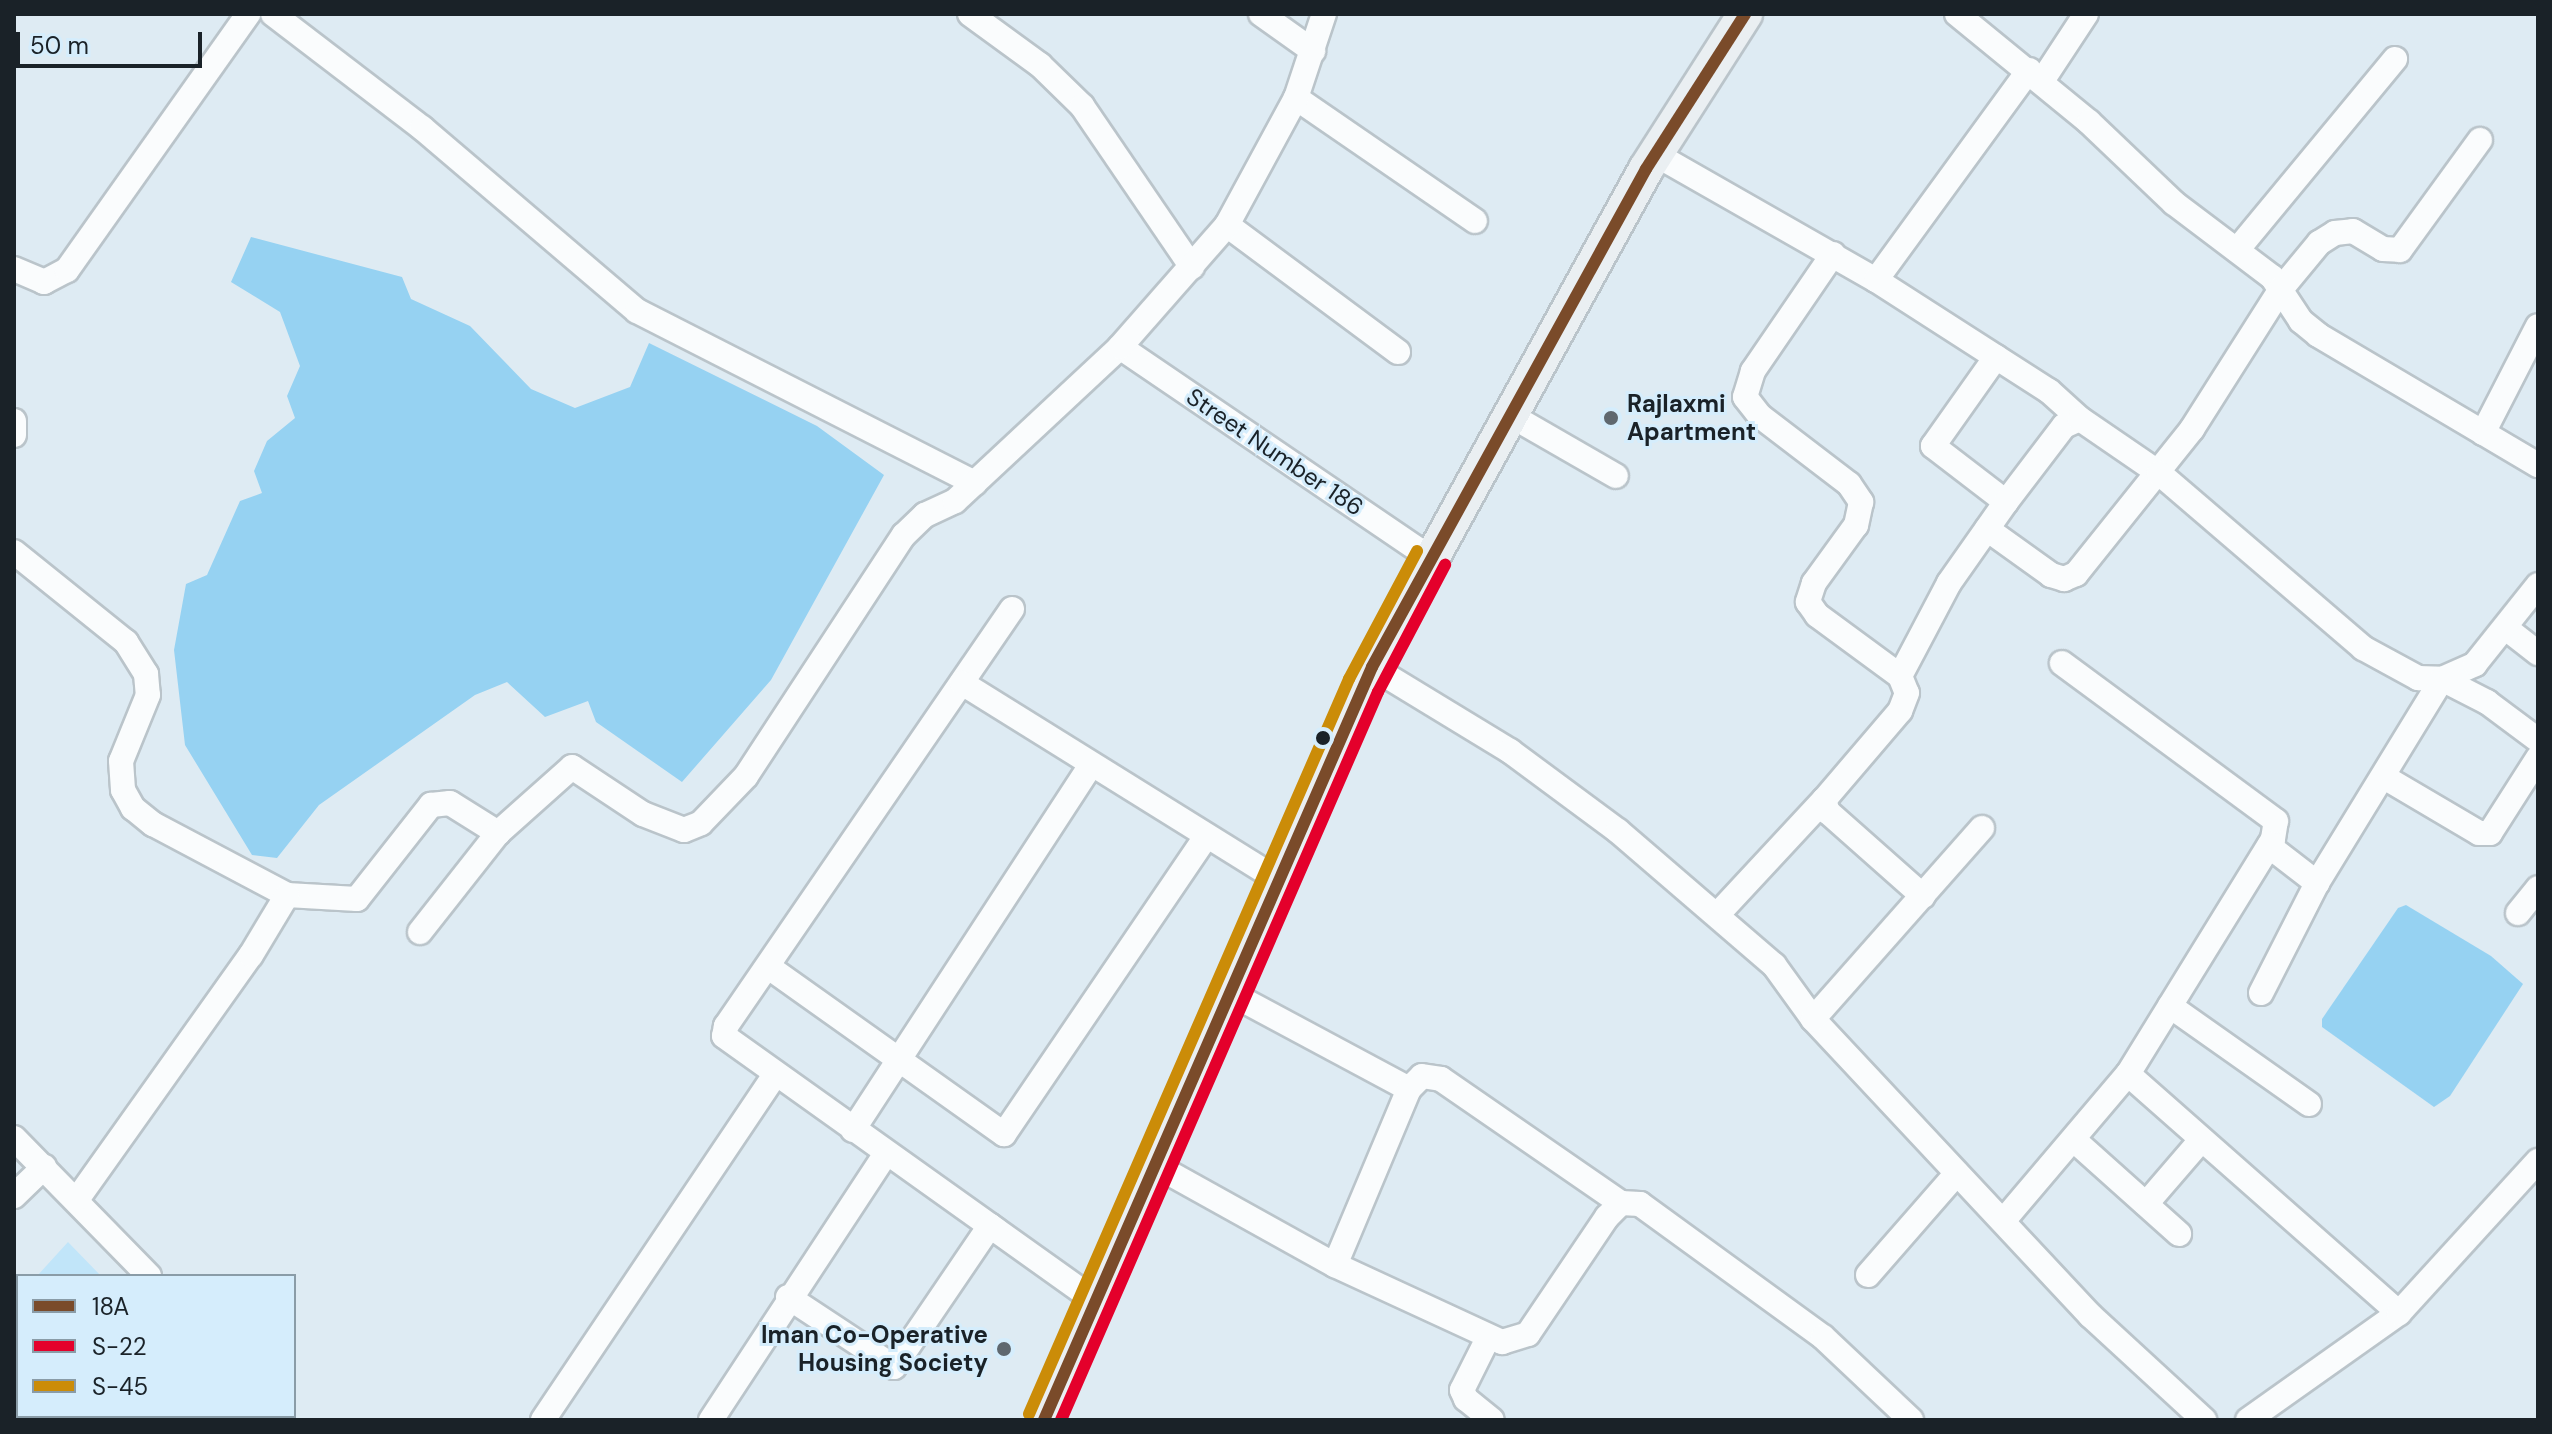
<!DOCTYPE html>
<style>
body{margin:0}
#map{position:relative;width:2552px;height:1434px;overflow:hidden;background:#deebf3;font-family:"DM Sans",sans-serif}
div>[style]{position:absolute}
.green>*{inset:0;background:#c1e5f9}
.water>*{inset:0;background:#96d2f2}
.roads{filter:drop-shadow(2px 0 #bac4ca) drop-shadow(-2px 0 #bac4ca) drop-shadow(0 2px #bac4ca) drop-shadow(0 -2px #bac4ca)}
.street>*{height:24px;margin:-12px;padding:0 12px;transform-origin:12px;border-radius:12px;background:#fafcfd}
.secondary>*{height:34px;margin:-17px;padding:0 17px;transform-origin:17px;border-radius:17px;background:#eaeff2}
.bus-1>*{height:12px;margin:-6px;padding:0 6px;transform-origin:6px;border-radius:6px;background:#7a4b2a}
.bus-2>*{height:12px;margin:-6px;padding:0 6px;transform-origin:6px;border-radius:6px;background:#e4002b}
.bus-3>*{height:12px;margin:-6px;padding:0 6px;transform-origin:6px;border-radius:6px;background:#cb8c08}
.dots>*{width:22px;height:22px;translate:-50% -50%;box-sizing:border-box;border:4px solid #d5edfc;border-radius:50%}
span{translate:-50% -50%;white-space:nowrap;text-align:center;line-height:1.15;-webkit-text-stroke:6px #d5edfc;paint-order:stroke}
.poi-label{font-size:24px;color:#1a2228;font-weight:700}
.left{translate:0 -50%;text-align:left}
.right{translate:-100% -50%;text-align:right}
.street-label{font-size:24px;color:#1a2228}
.frame{position:absolute;inset:0;border:16px solid #1a2228;pointer-events:none}
.legend{position:absolute;left:16px;top:1274px;width:280px;height:144px;box-sizing:border-box;background:#d5edfc;border:2px solid #8a9ca7;margin:0;padding:10px 14px;list-style:none;font-size:24px;color:#1a2228}
.legend li{display:flex;align-items:center;gap:16px;height:40px}
.legend b{width:40px;border:2px solid #8a9ca7}
.scale{position:absolute;left:16px;top:32px;width:186px;height:36px;box-sizing:border-box;border:4px solid #1a2228;border-top:0;padding-left:10px;font-size:24px;line-height:28px;white-space:nowrap;color:#1a2228;-webkit-text-stroke:6px #d5edfc;paint-order:stroke}
</style>
<div id="map">
<div class="green">
<i style="clip-path:polygon(68px 1242px,101px 1276px,102px 1276px,37px 1276px)"></i>
<i style="clip-path:polygon(18px 1298px,18px 1416px,143px 1416px,142px 1420px,14px 1420px)"></i>
</div>
<div class="water">
<i style="clip-path:polygon(251px 237px,402px 277px,411px 299px,470px 326px,531px 389px,575px 408px,630px 387px,649px 343px,817px 426px,884px 475px,771px 680px,682px 782px,596px 722px,588px 701px,545px 717px,507px 682px,475px 695px,319px 805px,277px 858px,252px 855px,185px 745px,174px 650px,186px 584px,207px 575px,240px 501px,262px 493px,254px 471px,267px 441px,295px 418px,287px 396px,300px 366px,280px 312px,231px 282px)"></i>
<i style="clip-path:polygon(2406px 905px,2491px 956px,2523px 984px,2450px 1096px,2434px 1107px,2322px 1027px,2322px 1019px,2398px 908px)"></i>
</div>
<div class="roads">
<div class="street">
<i style="left:273px;top:14px;width:188px;rotate:37.4deg"></i>
<i style="left:422px;top:128px;width:282px;rotate:40.4deg"></i>
<i style="left:637px;top:311px;width:379px;rotate:27deg"></i>
<i style="left:970px;top:14px;width:87px;rotate:36.1deg"></i>
<i style="left:1040px;top:65px;width:59px;rotate:44.3deg"></i>
<i style="left:1082px;top:106px;width:195px;rotate:55.7deg"></i>
<i style="left:1261px;top:14px;width:64px;rotate:35.4deg"></i>
<i style="left:1957px;top:14px;width:171px;rotate:39.3deg"></i>
<i style="left:2089px;top:122px;width:117px;rotate:43.6deg"></i>
<i style="left:2174px;top:203px;width:123px;rotate:37.1deg"></i>
<i style="left:2272px;top:277px;width:53px;rotate:56.6deg"></i>
<i style="left:2301px;top:321px;width:22px;rotate:39deg"></i>
<i style="left:2318px;top:335px;width:256px;rotate:30.6deg"></i>
<i style="left:2042px;top:81px;width:80px;rotate:-56.7deg"></i>
<i style="left:1296px;top:98px;width:217px;rotate:34.5deg"></i>
<i style="left:1655px;top:154px;width:254px;rotate:29.7deg"></i>
<i style="left:1876px;top:280px;width:206px;rotate:32.7deg"></i>
<i style="left:2049px;top:391px;width:42px;rotate:42.1deg"></i>
<i style="left:1227px;top:225px;width:213px;rotate:36.6deg"></i>
<i style="left:2237px;top:250px;width:248px;rotate:-50.4deg"></i>
<i style="left:1833px;top:254px;width:142px;rotate:124.4deg"></i>
<i style="left:1753px;top:371px;width:27px;rotate:107deg"></i>
<i style="left:1745px;top:397px;width:24px;rotate:52deg"></i>
<i style="left:1760px;top:416px;width:112px;rotate:37.4deg"></i>
<i style="left:1849px;top:484px;width:22px;rotate:56deg"></i>
<i style="left:1861px;top:502px;width:24px;rotate:102deg"></i>
<i style="left:1856px;top:525px;width:72px;rotate:125.9deg"></i>
<i style="left:1814px;top:583px;width:20px;rotate:108deg"></i>
<i style="left:1808px;top:602px;width:16px;rotate:55deg"></i>
<i style="left:1817px;top:615px;width:103px;rotate:36.3deg"></i>
<i style="left:1900px;top:676px;width:18px;rotate:68deg"></i>
<i style="left:1907px;top:693px;width:19px;rotate:111deg"></i>
<i style="left:1900px;top:711px;width:117px;rotate:130.5deg"></i>
<i style="left:1824px;top:800px;width:13px;rotate:72deg"></i>
<i style="left:1828px;top:812px;width:127px;rotate:41.5deg"></i>
<i style="left:14px;top:269px;width:33px;rotate:23deg"></i>
<i style="left:44px;top:282px;width:26px;rotate:-28deg"></i>
<i style="left:67px;top:270px;width:314px;rotate:-54.7deg"></i>
<i style="left:1876px;top:280px;width:260px;rotate:-53.9deg"></i>
<i style="left:1120px;top:347px;width:376px;rotate:34.2deg"></i>
<i style="left:1996px;top:357px;width:109px;rotate:125.3deg"></i>
<i style="left:1933px;top:446px;width:92px;rotate:37.5deg"></i>
<i style="left:1510px;top:415px;width:122px;rotate:29.9deg"></i>
<i style="left:14px;top:421px;width:14px;rotate:90deg"></i>
<i style="left:2483px;top:433px;width:120px;rotate:-62.8deg"></i>
<i style="left:1987px;top:529px;width:79px;rotate:35.7deg"></i>
<i style="left:2051px;top:575px;width:14px;rotate:17deg"></i>
<i style="left:2064px;top:579px;width:13px;rotate:-23deg"></i>
<i style="left:2076px;top:574px;width:186px;rotate:-51.3deg"></i>
<i style="left:2192px;top:429px;width:166px;rotate:-57.6deg"></i>
<i style="left:2281px;top:289px;width:60px;rotate:-50.4deg"></i>
<i style="left:2319px;top:243px;width:19px;rotate:-32deg"></i>
<i style="left:2335px;top:233px;width:18px;rotate:-6deg"></i>
<i style="left:2353px;top:231px;width:35px;rotate:31deg"></i>
<i style="left:2383px;top:249px;width:17px;rotate:3deg"></i>
<i style="left:2400px;top:250px;width:136px;rotate:-54deg"></i>
<i style="left:14px;top:552px;width:144px;rotate:38.8deg"></i>
<i style="left:126px;top:642px;width:38px;rotate:58deg"></i>
<i style="left:146px;top:674px;width:21px;rotate:85deg"></i>
<i style="left:148px;top:695px;width:71px;rotate:112.2deg"></i>
<i style="left:121px;top:761px;width:29px;rotate:86deg"></i>
<i style="left:123px;top:790px;width:21px;rotate:61deg"></i>
<i style="left:133px;top:808px;width:26px;rotate:39deg"></i>
<i style="left:153px;top:824px;width:152px;rotate:27.9deg"></i>
<i style="left:287px;top:895px;width:70px;rotate:3.3deg"></i>
<i style="left:357px;top:899px;width:120px;rotate:-51.8deg"></i>
<i style="left:431px;top:805px;width:19px;rotate:-6deg"></i>
<i style="left:450px;top:803px;width:57px;rotate:32deg"></i>
<i style="left:498px;top:833px;width:99px;rotate:-41.7deg"></i>
<i style="left:572px;top:767px;width:85px;rotate:33.5deg"></i>
<i style="left:643px;top:814px;width:44px;rotate:21.3deg"></i>
<i style="left:684px;top:830px;width:18px;rotate:-22deg"></i>
<i style="left:701px;top:823px;width:65px;rotate:-46.2deg"></i>
<i style="left:746px;top:776px;width:288px;rotate:-56.8deg"></i>
<i style="left:904px;top:535px;width:29px;rotate:-44deg"></i>
<i style="left:925px;top:515px;width:33px;rotate:-25deg"></i>
<i style="left:955px;top:501px;width:226px;rotate:-43deg"></i>
<i style="left:1120px;top:347px;width:162px;rotate:-48.7deg"></i>
<i style="left:1227px;top:225px;width:145px;rotate:-61.5deg"></i>
<i style="left:1296px;top:98px;width:89px;rotate:-71.6deg"></i>
<i style="left:1012px;top:609px;width:506px;rotate:124.44deg"></i>
<i style="left:726px;top:1026px;width:10px;rotate:101deg"></i>
<i style="left:724px;top:1036px;width:460px;rotate:35.5deg"></i>
<i style="left:2507px;top:629px;width:39px;rotate:38deg"></i>
<i style="left:1372px;top:667px;width:162px;rotate:31.3deg"></i>
<i style="left:1510px;top:751px;width:134px;rotate:36.5deg"></i>
<i style="left:1618px;top:831px;width:206px;rotate:40.7deg"></i>
<i style="left:1774px;top:965px;width:67px;rotate:54.2deg"></i>
<i style="left:1813px;top:1019px;width:407px;rotate:46.9deg"></i>
<i style="left:2091px;top:1316px;width:154px;rotate:42.6deg"></i>
<i style="left:1900px;top:676px;width:105px;rotate:-62.2deg"></i>
<i style="left:1949px;top:583px;width:99px;rotate:-54.9deg"></i>
<i style="left:2006px;top:502px;width:96px;rotate:-52.7deg"></i>
<i style="left:2064px;top:426px;width:17px;rotate:-24deg"></i>
<i style="left:2080px;top:419px;width:96px;rotate:34.4deg"></i>
<i style="left:2159px;top:473px;width:269px;rotate:40.6deg"></i>
<i style="left:2363px;top:648px;width:63px;rotate:28.6deg"></i>
<i style="left:2418px;top:678px;width:24px;rotate:2deg"></i>
<i style="left:2442px;top:679px;width:51px;rotate:27.1deg"></i>
<i style="left:2487px;top:702px;width:64px;rotate:36.7deg"></i>
<i style="left:962px;top:683px;width:372px;rotate:31.9deg"></i>
<i style="left:2384px;top:777px;width:110px;rotate:30.5deg"></i>
<i style="left:2479px;top:833px;width:11px"></i>
<i style="left:2490px;top:833px;width:89px;rotate:-57.4deg"></i>
<i style="left:2269px;top:846px;width:61px;rotate:37.6deg"></i>
<i style="left:2518px;top:913px;width:32px;rotate:-51deg"></i>
<i style="left:1717px;top:915px;width:157px;rotate:-47.1deg"></i>
<i style="left:420px;top:932px;width:126px;rotate:-51.8deg"></i>
<i style="left:770px;top:968px;width:287px;rotate:35.4deg"></i>
<i style="left:1004px;top:1134px;width:359px;rotate:-55.8deg"></i>
<i style="left:1230px;top:993px;width:203px;rotate:28.2deg"></i>
<i style="left:2261px;top:993px;width:123px;rotate:-63deg"></i>
<i style="left:2317px;top:883px;width:239px;rotate:-58.5deg"></i>
<i style="left:2442px;top:679px;width:36px;rotate:-24deg"></i>
<i style="left:2475px;top:664px;width:101px;rotate:-51.4deg"></i>
<i style="left:2170px;top:1006px;width:170px;rotate:35.2deg"></i>
<i style="left:1813px;top:1019px;width:255px;rotate:-48.5deg"></i>
<i style="left:2128px;top:1074px;width:361px;rotate:41.4deg"></i>
<i style="left:853px;top:1130px;width:436px;rotate:-56.9deg"></i>
<i style="left:14px;top:1138px;width:193px;rotate:45.6deg"></i>
<i style="left:2074px;top:1140px;width:141px;rotate:41.8deg"></i>
<i style="left:1155px;top:1165px;width:206px;rotate:29.1deg"></i>
<i style="left:1335px;top:1265px;width:184px;rotate:24.8deg"></i>
<i style="left:1502px;top:1342px;width:27px;rotate:-17deg"></i>
<i style="left:1528px;top:1334px;width:141px;rotate:-56deg"></i>
<i style="left:1607px;top:1217px;width:20px;rotate:-45deg"></i>
<i style="left:1621px;top:1203px;width:19px;rotate:3deg"></i>
<i style="left:1640px;top:1204px;width:226px;rotate:36deg"></i>
<i style="left:1823px;top:1337px;width:121px;rotate:43.3deg"></i>
<i style="left:14px;top:1196px;width:42px;rotate:-44deg"></i>
<i style="left:78px;top:1198px;width:298px;rotate:-54.6deg"></i>
<i style="left:251px;top:955px;width:70px;rotate:-59deg"></i>
<i style="left:2146px;top:1204px;width:84px;rotate:-49.3deg"></i>
<i style="left:2004px;top:1220px;width:192px;rotate:-49.7deg"></i>
<i style="left:2128px;top:1074px;width:276px;rotate:-58.3deg"></i>
<i style="left:2273px;top:839px;width:18px;rotate:-81deg"></i>
<i style="left:2276px;top:821px;width:266px;rotate:-143.6deg"></i>
<i style="left:1335px;top:1265px;width:191px;rotate:-67.2deg"></i>
<i style="left:1409px;top:1089px;width:18px;rotate:-45deg"></i>
<i style="left:1422px;top:1076px;width:19px;rotate:9deg"></i>
<i style="left:1441px;top:1079px;width:219px;rotate:34.6deg"></i>
<i style="left:1868px;top:1275px;width:135px;rotate:-48.9deg"></i>
<i style="left:788px;top:1297px;width:127px;rotate:33.4deg"></i>
<i style="left:894px;top:1367px;width:171px;rotate:-55.8deg"></i>
<i style="left:990px;top:1226px;width:7px;rotate:34deg"></i>
<i style="left:1488px;top:1338px;width:58px;rotate:116.6deg"></i>
<i style="left:1462px;top:1390px;width:10px;rotate:66deg"></i>
<i style="left:1466px;top:1399px;width:33px;rotate:39deg"></i>
<i style="left:163px;top:1416px;width:4px;rotate:76deg"></i>
<i style="left:543px;top:1420px;width:416px;rotate:-56.1deg"></i>
<i style="left:711px;top:1420px;width:318px;rotate:-56.7deg"></i>
<i style="left:2248px;top:1420px;width:185px;rotate:-35.3deg"></i>
<i style="left:2399px;top:1313px;width:206px;rotate:-47.6deg"></i>
</div>
<div class="secondary">
<i style="left:1044px;top:1420px;width:821px;rotate:-66.46deg"></i>
<i style="left:1372px;top:667px;width:568px;rotate:-61.18deg"></i>
<i style="left:1646px;top:169px;width:184px;rotate:-57.4deg"></i>
</div>
</div>
<div class="bus-1">
<i style="left:1044px;top:1420px;width:821px;rotate:-66.46deg"></i>
<i style="left:1372px;top:667px;width:568px;rotate:-61.18deg"></i>
<i style="left:1646px;top:169px;width:184px;rotate:-57.4deg"></i>
</div>
<div class="bus-2">
<i style="left:1061px;top:1420px;width:794px;rotate:-66.47deg"></i>
<i style="left:1378px;top:692px;width:144px;rotate:-62.2deg"></i>
</div>
<div class="bus-3">
<i style="left:1029px;top:1414px;width:802px;rotate:-66.47deg"></i>
<i style="left:1349px;top:679px;width:145px;rotate:-62deg"></i>
</div>
<div class="dots">
<i style="left:1611px;top:418px;background:#5f686f"></i>
<i style="left:1323px;top:738px;background:#1a2228"></i>
<i style="left:1004px;top:1349px;background:#5f686f"></i>
</div>
<div class="poi-label">
<span class="left" style="left:1627px;top:418px">Rajlaxmi<br>Apartment</span>
<span class="right" style="left:988px;top:1349px">Iman Co-Operative<br>Housing Society</span>
</div>
<div class="street-label">
<span style="left:1275px;top:452px;rotate:34deg">Street Number 186</span>
</div>
<div class="frame"></div>
<ul class="legend">
<li><b style="height:10px;background:#7a4b2a"></b>18A</li>
<li><b style="height:10px;background:#e4002b"></b>S-22</li>
<li><b style="height:10px;background:#cb8c08"></b>S-45</li>
</ul>
<div class="scale">50 m</div>
</div>
